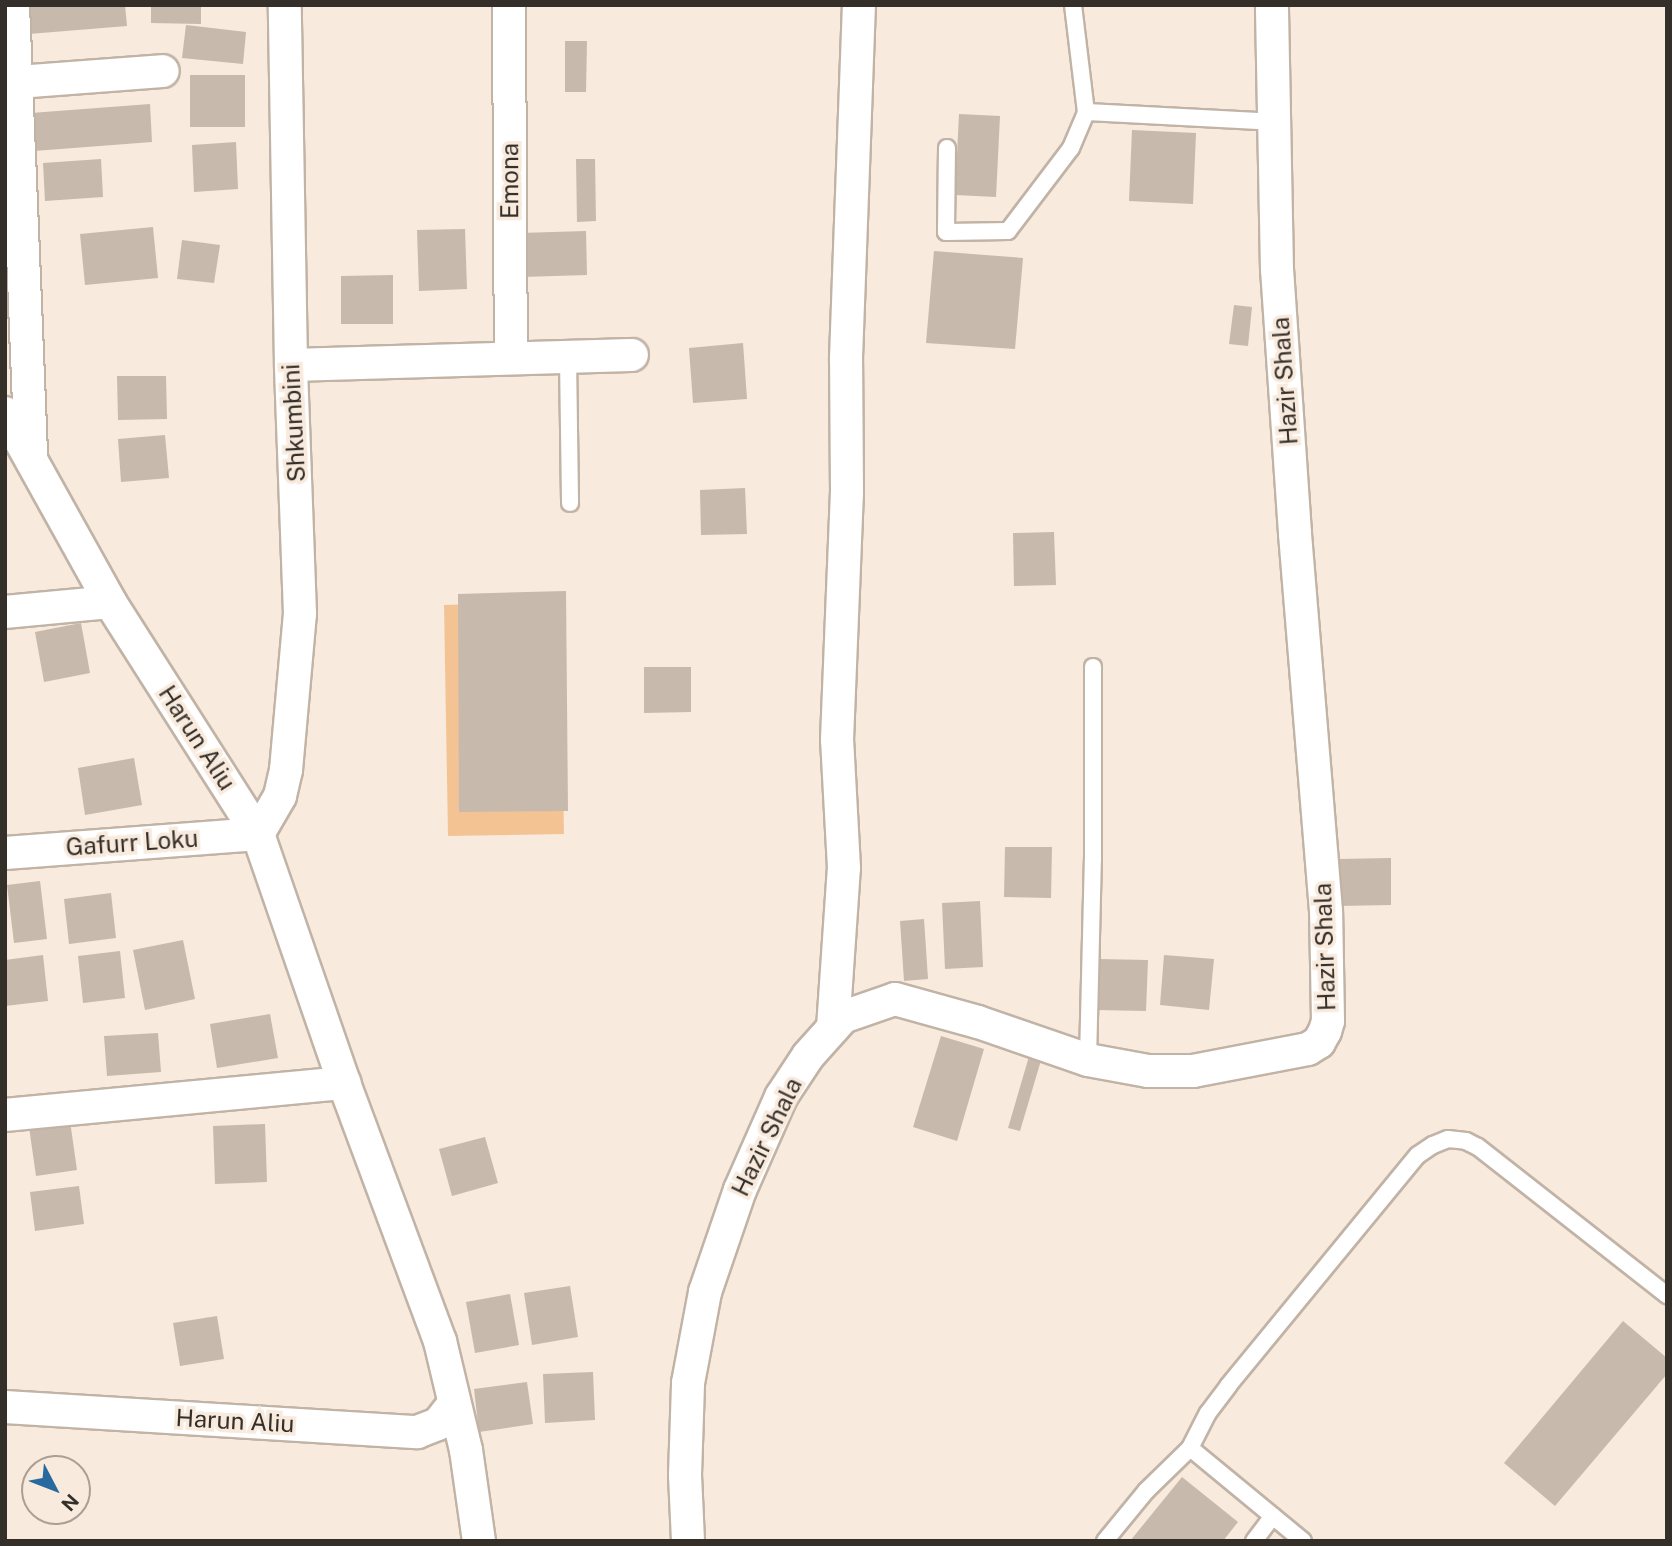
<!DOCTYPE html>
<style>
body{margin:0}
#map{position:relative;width:1672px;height:1546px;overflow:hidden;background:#f8eadc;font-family:"Public Sans",sans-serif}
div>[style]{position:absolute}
.green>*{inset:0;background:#f4c394}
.building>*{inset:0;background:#c7b9ac}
.roads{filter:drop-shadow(2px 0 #c1b3a6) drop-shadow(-2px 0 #c1b3a6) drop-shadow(0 2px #c1b3a6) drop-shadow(0 -2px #c1b3a6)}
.lane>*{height:16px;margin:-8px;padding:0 8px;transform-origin:8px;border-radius:8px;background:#fff}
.street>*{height:32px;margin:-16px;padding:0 16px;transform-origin:16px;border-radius:16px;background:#fff}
span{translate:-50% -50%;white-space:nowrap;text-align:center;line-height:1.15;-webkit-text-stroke:7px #f8eadc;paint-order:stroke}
.street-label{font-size:24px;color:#352f2a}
.frame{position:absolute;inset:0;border:7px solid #352f2a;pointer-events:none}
.north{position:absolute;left:21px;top:1455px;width:70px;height:70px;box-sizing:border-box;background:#f8eadc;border:2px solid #aa9f95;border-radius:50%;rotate:132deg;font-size:19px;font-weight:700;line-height:28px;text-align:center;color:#352f2a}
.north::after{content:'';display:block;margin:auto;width:24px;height:32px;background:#28699f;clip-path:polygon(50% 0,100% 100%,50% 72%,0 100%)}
</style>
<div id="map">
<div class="green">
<i style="clip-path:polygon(560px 602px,564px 834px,448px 836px,444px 605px)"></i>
</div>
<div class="building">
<i style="clip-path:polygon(26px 5px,125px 5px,127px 26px,29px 34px)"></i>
<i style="clip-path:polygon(151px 5px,201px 5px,201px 24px,151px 23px)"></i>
<i style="clip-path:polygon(186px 25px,246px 32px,243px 64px,182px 58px)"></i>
<i style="clip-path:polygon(565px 41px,587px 41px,586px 92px,565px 92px)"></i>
<i style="clip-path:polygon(190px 75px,245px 75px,245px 127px,190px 127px)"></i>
<i style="clip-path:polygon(150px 104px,152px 142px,34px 151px,31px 113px)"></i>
<i style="clip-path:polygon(959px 114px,1000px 116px,996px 197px,955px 195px)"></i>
<i style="clip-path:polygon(1132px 130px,1196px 133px,1193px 204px,1129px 201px)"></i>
<i style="clip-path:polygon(236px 142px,238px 189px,194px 192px,192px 145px)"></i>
<i style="clip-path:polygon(101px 159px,103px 197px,45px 201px,43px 163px)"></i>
<i style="clip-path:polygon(576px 159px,595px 159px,596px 221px,577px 222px)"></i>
<i style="clip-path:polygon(153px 227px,158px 278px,85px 285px,80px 234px)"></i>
<i style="clip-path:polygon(465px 229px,467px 289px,419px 291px,417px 230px)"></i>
<i style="clip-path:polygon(586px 231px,587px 275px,521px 277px,520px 233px)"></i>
<i style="clip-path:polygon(182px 240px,220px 245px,214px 283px,177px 279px)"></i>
<i style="clip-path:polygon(934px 251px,1023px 258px,1015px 349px,926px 343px)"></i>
<i style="clip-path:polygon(393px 275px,393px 324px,341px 324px,341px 276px)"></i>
<i style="clip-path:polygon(1234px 305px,1252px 307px,1248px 346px,1229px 344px)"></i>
<i style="clip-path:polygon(743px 343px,747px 399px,693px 403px,689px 348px)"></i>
<i style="clip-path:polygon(117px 376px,166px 376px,167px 419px,118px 420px)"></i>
<i style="clip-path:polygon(165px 435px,169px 478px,121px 482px,118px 439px)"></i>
<i style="clip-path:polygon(745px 488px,747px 534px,701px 535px,700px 490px)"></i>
<i style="clip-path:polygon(1054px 532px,1056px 585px,1014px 586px,1013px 533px)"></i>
<i style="clip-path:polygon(566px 591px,568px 811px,459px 812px,458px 594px)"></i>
<i style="clip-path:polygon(81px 623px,90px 673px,44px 682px,35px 632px)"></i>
<i style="clip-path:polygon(644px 667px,691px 667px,691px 712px,644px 713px)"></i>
<i style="clip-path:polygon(134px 758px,142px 805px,85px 815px,78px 768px)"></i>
<i style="clip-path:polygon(1005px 847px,1052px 847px,1051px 898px,1004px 897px)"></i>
<i style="clip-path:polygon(1391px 858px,1391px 905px,1338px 906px,1338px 859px)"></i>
<i style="clip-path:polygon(40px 881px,47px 939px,14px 943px,7px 885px)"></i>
<i style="clip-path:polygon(111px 893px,116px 938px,69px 944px,64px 899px)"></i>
<i style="clip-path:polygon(980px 901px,983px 967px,945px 969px,942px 903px)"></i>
<i style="clip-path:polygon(924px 919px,928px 979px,904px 981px,900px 921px)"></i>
<i style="clip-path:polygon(183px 940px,195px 999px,145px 1010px,133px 950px)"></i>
<i style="clip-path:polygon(120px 951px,125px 998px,83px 1003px,78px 956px)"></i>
<i style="clip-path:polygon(43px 955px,48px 1001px,5px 1006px,5px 960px)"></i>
<i style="clip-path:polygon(1164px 955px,1214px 959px,1209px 1010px,1160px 1005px)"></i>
<i style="clip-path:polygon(1098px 959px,1148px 960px,1146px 1011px,1096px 1010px)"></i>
<i style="clip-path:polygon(270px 1014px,278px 1058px,217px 1068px,210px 1024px)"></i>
<i style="clip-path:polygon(158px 1033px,161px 1072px,107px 1076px,104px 1036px)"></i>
<i style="clip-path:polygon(941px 1036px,984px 1049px,957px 1141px,913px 1127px)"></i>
<i style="clip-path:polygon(1030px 1053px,1042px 1057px,1020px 1131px,1008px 1128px)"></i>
<i style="clip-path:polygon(70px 1121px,77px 1170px,36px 1176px,29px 1127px)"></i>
<i style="clip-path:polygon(265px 1124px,267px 1182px,215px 1184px,213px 1126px)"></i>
<i style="clip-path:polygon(485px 1137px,498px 1183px,452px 1196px,439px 1149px)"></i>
<i style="clip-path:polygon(79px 1186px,84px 1224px,35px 1231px,30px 1192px)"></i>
<i style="clip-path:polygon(570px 1286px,578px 1337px,532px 1345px,524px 1293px)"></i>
<i style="clip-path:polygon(510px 1294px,519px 1345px,475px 1353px,466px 1302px)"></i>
<i style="clip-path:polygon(217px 1316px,224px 1359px,180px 1366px,173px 1323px)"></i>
<i style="clip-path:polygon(1623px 1321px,1667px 1358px,1667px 1374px,1555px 1506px,1504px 1463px)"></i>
<i style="clip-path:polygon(593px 1372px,595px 1420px,545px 1423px,543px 1374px)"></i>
<i style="clip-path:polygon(527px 1382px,533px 1424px,479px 1432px,474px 1389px)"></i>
<i style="clip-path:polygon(1182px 1477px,1238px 1522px,1223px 1541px,1130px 1541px)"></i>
</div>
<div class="roads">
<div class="lane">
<i style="left:1073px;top:5px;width:108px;rotate:83.1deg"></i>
<i style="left:1086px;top:112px;width:188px;rotate:3deg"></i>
<i style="left:947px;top:148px;width:84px;rotate:90.7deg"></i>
<i style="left:946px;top:232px;width:62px;rotate:-0.9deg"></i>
<i style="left:1008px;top:231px;width:104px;rotate:-52.8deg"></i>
<i style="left:1071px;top:148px;width:39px;rotate:-67deg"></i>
<i style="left:568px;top:357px;width:146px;rotate:89.2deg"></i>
<i style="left:1088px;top:1060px;width:201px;rotate:-88.6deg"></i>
<i style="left:1093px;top:859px;width:192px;rotate:-90deg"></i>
<i style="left:1105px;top:1541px;width:65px;rotate:-50.6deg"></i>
<i style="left:1146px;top:1491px;width:62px;rotate:-44.3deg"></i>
<i style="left:1254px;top:1541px;width:31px;rotate:-53deg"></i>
<i style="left:1303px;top:1541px;width:146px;rotate:-140.5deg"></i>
<i style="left:1190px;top:1448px;width:39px;rotate:-63deg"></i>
<i style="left:1208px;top:1413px;width:34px;rotate:-53deg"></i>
<i style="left:1228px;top:1386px;width:299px;rotate:-50.6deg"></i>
<i style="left:1418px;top:1155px;width:18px;rotate:-34deg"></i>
<i style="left:1433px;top:1145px;width:16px;rotate:-22deg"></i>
<i style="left:1448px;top:1139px;width:18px;rotate:6deg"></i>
<i style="left:1466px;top:1141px;width:13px;rotate:27deg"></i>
<i style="left:1478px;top:1147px;width:240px;rotate:38.1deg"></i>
</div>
<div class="street">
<i style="left:13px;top:5px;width:451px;rotate:87.7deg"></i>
<i style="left:509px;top:5px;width:353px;rotate:89.7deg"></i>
<i style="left:17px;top:82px;width:146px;rotate:-4.3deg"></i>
<i style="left:291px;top:365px;width:341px;rotate:-1.7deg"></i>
<i style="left:5px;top:413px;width:216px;rotate:60.9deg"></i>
<i style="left:110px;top:602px;width:275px;rotate:57.5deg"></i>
<i style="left:258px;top:834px;width:263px;rotate:70.9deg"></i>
<i style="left:344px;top:1083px;width:275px;rotate:69.6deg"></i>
<i style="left:440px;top:1341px;width:112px;rotate:76.6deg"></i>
<i style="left:466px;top:1450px;width:92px;rotate:81.9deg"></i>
<i style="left:5px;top:612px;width:105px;rotate:-5.4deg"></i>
<i style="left:5px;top:853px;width:254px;rotate:-4.3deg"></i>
<i style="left:258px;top:834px;width:44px;rotate:-59.9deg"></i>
<i style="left:280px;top:796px;width:27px;rotate:-77deg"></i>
<i style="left:286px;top:770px;width:157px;rotate:-84.9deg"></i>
<i style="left:300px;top:614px;width:249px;rotate:-92.1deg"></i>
<i style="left:291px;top:365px;width:360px;rotate:-91deg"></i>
<i style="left:833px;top:1028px;width:160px;rotate:-86.1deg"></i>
<i style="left:844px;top:868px;width:128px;rotate:-93.1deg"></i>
<i style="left:837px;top:740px;width:247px;rotate:-87.7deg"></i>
<i style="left:847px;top:493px;width:135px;rotate:-90.4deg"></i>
<i style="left:846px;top:358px;width:353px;rotate:-87.9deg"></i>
<i style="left:5px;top:1115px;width:341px;rotate:-5.4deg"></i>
<i style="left:5px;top:1407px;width:413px;rotate:3.5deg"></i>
<i style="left:417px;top:1432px;width:22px;rotate:-21deg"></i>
<i style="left:438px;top:1424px;width:24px;rotate:-52deg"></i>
<i style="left:688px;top:1541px;width:66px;rotate:-92.6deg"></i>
<i style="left:685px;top:1475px;width:92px;rotate:-88.1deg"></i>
<i style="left:688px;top:1383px;width:93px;rotate:-79.4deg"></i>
<i style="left:705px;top:1292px;width:108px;rotate:-71.1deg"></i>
<i style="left:740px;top:1190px;width:102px;rotate:-66.2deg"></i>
<i style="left:781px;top:1097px;width:49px;rotate:-56.6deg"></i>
<i style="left:808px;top:1056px;width:52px;rotate:-48.1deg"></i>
<i style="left:843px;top:1017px;width:55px;rotate:-19.1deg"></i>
<i style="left:895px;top:999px;width:86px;rotate:15.5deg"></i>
<i style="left:978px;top:1022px;width:116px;rotate:19.1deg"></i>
<i style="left:1088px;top:1060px;width:61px;rotate:10.4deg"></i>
<i style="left:1148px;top:1071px;width:45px"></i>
<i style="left:1193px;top:1071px;width:117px;rotate:-10.8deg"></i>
<i style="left:1308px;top:1049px;width:13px;rotate:-32deg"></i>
<i style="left:1319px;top:1042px;width:13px;rotate:-61deg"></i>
<i style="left:1325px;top:1031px;width:10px;rotate:-73deg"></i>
<i style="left:1328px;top:1021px;width:110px;rotate:-91deg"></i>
<i style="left:1326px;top:911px;width:379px;rotate:-94.7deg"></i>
<i style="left:1295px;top:533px;width:264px;rotate:-93.9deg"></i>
<i style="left:1277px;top:270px;width:265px;rotate:-91.1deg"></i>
</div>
</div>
<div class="street-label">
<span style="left:510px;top:181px;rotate:-90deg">Emona</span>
<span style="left:1285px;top:381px;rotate:-94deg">Hazir Shala</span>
<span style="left:294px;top:423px;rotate:-93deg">Shkumbini</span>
<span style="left:197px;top:738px;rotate:57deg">Harun Aliu</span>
<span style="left:132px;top:843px;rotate:-4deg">Gafurr Loku</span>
<span style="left:1325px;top:947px;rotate:-92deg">Hazir Shala</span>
<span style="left:767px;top:1137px;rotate:-64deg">Hazir Shala</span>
<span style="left:235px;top:1421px;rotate:3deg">Harun Aliu</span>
</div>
<div class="frame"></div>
<div class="north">N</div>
</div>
